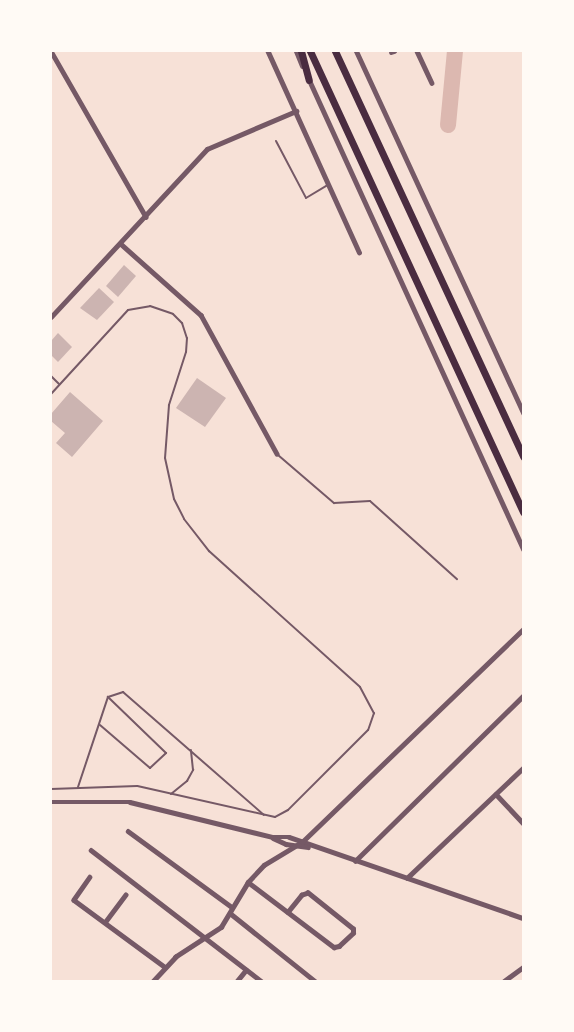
<!DOCTYPE html>
<style>
body{margin:0}
#map{position:relative;width:574px;height:1032px;overflow:hidden;background:#f7e1d7;font-family:"Alegreya Sans",sans-serif}
div>[style]{position:absolute}
.river>*{height:16px;margin:-8px;padding:0 8px;transform-origin:8px;border-radius:8px;background:#dcb8b0}
.building>*{inset:0;background:#ccb4b1}
.path>*{height:2px;margin:-1px;padding:0 1px;transform-origin:1px;border-radius:1px;background:#4a2c40}
.service>*{height:2px;margin:-1px;padding:0 1px;transform-origin:1px;border-radius:1px;background:#755966}
.minor>*{height:4.5px;margin:-2.25px;padding:0 2.25px;transform-origin:2.25px;border-radius:2.25px;background:#755966}
.tertiary>*{height:5px;margin:-2.5px;padding:0 2.5px;transform-origin:2.5px;border-radius:2.5px;background:#755966}
.motorway>*{height:7px;margin:-3.5px;padding:0 3.5px;transform-origin:3.5px;border-radius:3.5px;background:#4a2c40}
span{translate:-50% -50%;white-space:nowrap;text-align:center;line-height:1.15;-webkit-text-stroke:5px #fffaf5;paint-order:stroke}
.frame{position:absolute;inset:0;border:52px solid #fffaf5;pointer-events:none}
</style>
<div id="map">
<div class="river">
<i style="left:448px;top:125px;width:74px;rotate:-84.6deg"></i>
</div>
<div class="building">
<i style="clip-path:polygon(124px 265px,136px 276px,118px 297px,106px 286px)"></i>
<i style="clip-path:polygon(99px 288px,114px 302px,97px 320px,80px 308px)"></i>
<i style="clip-path:polygon(58px 333px,72px 347px,58px 362px,51px 355px,51px 341px)"></i>
<i style="clip-path:polygon(197px 378px,226px 398px,205px 427px,176px 408px)"></i>
<i style="clip-path:polygon(70px 392px,103px 421px,72px 457px,56px 443px,65px 433px,51px 421px,51px 414px)"></i>
</div>
<div class="path">
<i style="left:523px;top:564px;width:6px;rotate:90deg"></i>
</div>
<div class="service">
<i style="left:276px;top:141px;width:64px;rotate:62.2deg"></i>
<i style="left:306px;top:198px;width:26px;rotate:-31deg"></i>
<i style="left:51px;top:376px;width:11px;rotate:45deg"></i>
<i style="left:51px;top:394px;width:114px;rotate:-47.5deg"></i>
<i style="left:128px;top:310px;width:22px;rotate:-10deg"></i>
<i style="left:150px;top:306px;width:24px;rotate:19deg"></i>
<i style="left:173px;top:314px;width:13px;rotate:45deg"></i>
<i style="left:182px;top:323px;width:16px;rotate:72deg"></i>
<i style="left:187px;top:338px;width:14px;rotate:94deg"></i>
<i style="left:186px;top:352px;width:56px;rotate:107.8deg"></i>
<i style="left:169px;top:405px;width:53px;rotate:94.3deg"></i>
<i style="left:165px;top:458px;width:42px;rotate:77.6deg"></i>
<i style="left:174px;top:499px;width:22px;rotate:63deg"></i>
<i style="left:184px;top:519px;width:41px;rotate:52deg"></i>
<i style="left:209px;top:551px;width:203px;rotate:42deg"></i>
<i style="left:360px;top:687px;width:30px;rotate:62deg"></i>
<i style="left:374px;top:713px;width:18px;rotate:109deg"></i>
<i style="left:368px;top:730px;width:113px;rotate:135deg"></i>
<i style="left:288px;top:810px;width:15px;rotate:152deg"></i>
<i style="left:275px;top:817px;width:141px;rotate:-167.3deg"></i>
<i style="left:137px;top:786px;width:86px;rotate:178deg"></i>
<i style="left:278px;top:455px;width:74px;rotate:40.6deg"></i>
<i style="left:334px;top:503px;width:36px;rotate:-3deg"></i>
<i style="left:370px;top:501px;width:117px;rotate:41.9deg"></i>
<i style="left:100px;top:725px;width:66px;rotate:40.7deg"></i>
<i style="left:150px;top:768px;width:22px;rotate:-43deg"></i>
<i style="left:166px;top:753px;width:81px;rotate:-136deg"></i>
<i style="left:78px;top:787px;width:95px;rotate:-71.6deg"></i>
<i style="left:108px;top:697px;width:16px;rotate:-18deg"></i>
<i style="left:123px;top:692px;width:187px;rotate:41.1deg"></i>
<i style="left:171px;top:794px;width:21px;rotate:-39deg"></i>
<i style="left:187px;top:781px;width:13px;rotate:-61deg"></i>
<i style="left:193px;top:770px;width:20px;rotate:-96deg"></i>
</div>
<div class="minor">
<i style="left:51px;top:51px;width:191px;rotate:60.2deg"></i>
<i style="left:268px;top:51px;width:221px;rotate:65.6deg"></i>
<i style="left:417px;top:51px;width:35px;rotate:65deg"></i>
<i style="left:391px;top:52px;width:3px;rotate:-18deg"></i>
<i style="left:121px;top:244px;width:107px;rotate:41.6deg"></i>
<i style="left:201px;top:315px;width:158px;rotate:61.3deg"></i>
<i style="left:51px;top:317px;width:229px;rotate:-47.1deg"></i>
<i style="left:207px;top:149px;width:97px;rotate:-23.1deg"></i>
<i style="left:496px;top:794px;width:40px;rotate:47deg"></i>
<i style="left:51px;top:802px;width:79px"></i>
<i style="left:130px;top:802px;width:146px;rotate:13.8deg"></i>
<i style="left:272px;top:837px;width:17px"></i>
<i style="left:289px;top:837px;width:248px;rotate:19.1deg"></i>
<i style="left:128px;top:831px;width:129px;rotate:36.2deg"></i>
<i style="left:273px;top:838px;width:14px;rotate:25deg"></i>
<i style="left:286px;top:844px;width:22px;rotate:8deg"></i>
<i style="left:91px;top:850px;width:215px;rotate:37.6deg"></i>
<i style="left:355px;top:861px;width:235px;rotate:-44.5deg"></i>
<i style="left:90px;top:877px;width:28px;rotate:125deg"></i>
<i style="left:74px;top:900px;width:113px;rotate:36.4deg"></i>
<i style="left:407px;top:878px;width:160px;rotate:-43.5deg"></i>
<i style="left:248px;top:882px;width:108px;rotate:37.1deg"></i>
<i style="left:334px;top:947px;width:5px;rotate:-11deg"></i>
<i style="left:339px;top:946px;width:19px;rotate:-43deg"></i>
<i style="left:353px;top:933px;width:4px;rotate:-90deg"></i>
<i style="left:353px;top:929px;width:58px;rotate:-141.3deg"></i>
<i style="left:308px;top:893px;width:6px;rotate:162deg"></i>
<i style="left:302px;top:895px;width:22px;rotate:129deg"></i>
<i style="left:230px;top:913px;width:109px;rotate:38.7deg"></i>
<i style="left:105px;top:922px;width:34px;rotate:-53deg"></i>
<i style="left:153px;top:981px;width:33px;rotate:-47deg"></i>
<i style="left:175px;top:957px;width:55px;rotate:-33.1deg"></i>
<i style="left:221px;top:927px;width:52px;rotate:-59deg"></i>
<i style="left:248px;top:882px;width:23px;rotate:-47deg"></i>
<i style="left:264px;top:865px;width:44px;rotate:-31.2deg"></i>
<i style="left:302px;top:842px;width:307px;rotate:-43.9deg"></i>
<i style="left:237px;top:981px;width:14px;rotate:-51deg"></i>
<i style="left:504px;top:981px;width:24px;rotate:-36deg"></i>
</div>
<div class="tertiary">
<i style="left:296px;top:51px;width:16px;rotate:68deg"></i>
<i style="left:356px;top:51px;width:399px;rotate:65.2deg"></i>
<i style="left:308px;top:78px;width:518px;rotate:65.46deg"></i>
</div>
<div class="motorway">
<i style="left:301px;top:51px;width:30px;rotate:75deg"></i>
<i style="left:310px;top:51px;width:508px;rotate:65.2deg"></i>
<i style="left:335px;top:51px;width:447px;rotate:65.1deg"></i>
</div>
<div class="frame"></div>
</div>
